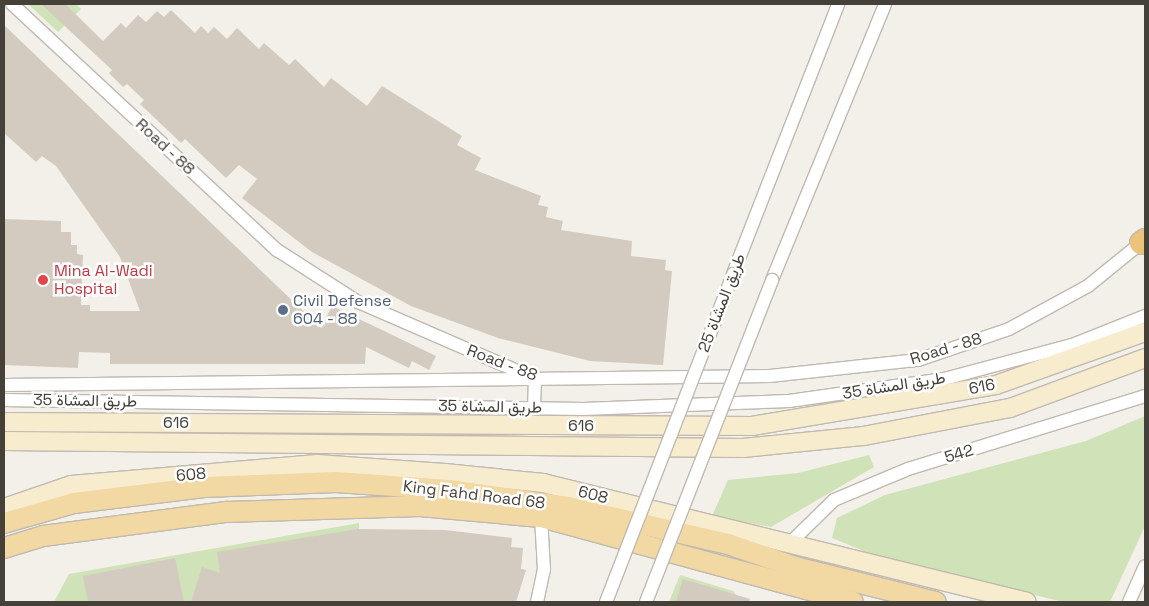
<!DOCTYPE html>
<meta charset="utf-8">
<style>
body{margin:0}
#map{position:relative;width:1149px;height:606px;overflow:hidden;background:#f3efe9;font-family:"Space Grotesk",Vazirmatn,sans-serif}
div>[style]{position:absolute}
.green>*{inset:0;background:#d0e2b7}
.building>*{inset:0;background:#d3cbc0}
.roads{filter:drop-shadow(1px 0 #c0b9b0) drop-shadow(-1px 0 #c0b9b0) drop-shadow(0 1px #c0b9b0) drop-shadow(0 -1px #c0b9b0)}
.street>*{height:12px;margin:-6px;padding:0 6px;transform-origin:6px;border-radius:6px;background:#fff}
.secondary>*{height:18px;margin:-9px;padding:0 9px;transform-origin:9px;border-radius:9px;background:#f8ecce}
.primary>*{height:20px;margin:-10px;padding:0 10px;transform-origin:10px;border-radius:10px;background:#f2d8a3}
.highway>*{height:22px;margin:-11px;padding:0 11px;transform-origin:11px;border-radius:11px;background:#edc27a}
.bridges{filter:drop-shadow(1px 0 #c0b9b0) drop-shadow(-1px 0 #c0b9b0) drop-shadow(0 1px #c0b9b0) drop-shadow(0 -1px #c0b9b0)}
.street-bridge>*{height:12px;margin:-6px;padding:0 6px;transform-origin:6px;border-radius:6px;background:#fff}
.dots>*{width:14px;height:14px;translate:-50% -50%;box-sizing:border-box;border:2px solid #fff;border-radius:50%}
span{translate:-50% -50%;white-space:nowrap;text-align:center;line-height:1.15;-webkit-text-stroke:5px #fff;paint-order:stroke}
.street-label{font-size:16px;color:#454038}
.health-label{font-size:16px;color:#be3a42}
.left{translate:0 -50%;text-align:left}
.service-label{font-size:16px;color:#4e5e75}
.frame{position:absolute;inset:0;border:5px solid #454038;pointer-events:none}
</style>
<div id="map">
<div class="green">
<i style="clip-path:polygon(28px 4px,76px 4px,81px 9px,58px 32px)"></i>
<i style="clip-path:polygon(1145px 416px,1145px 526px,1110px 602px,1063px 602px,871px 554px,832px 538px,837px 518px,885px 495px,1086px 441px)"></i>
<i style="clip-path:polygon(869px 455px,874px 467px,771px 527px,712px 516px,728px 480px,798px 473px)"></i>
<i style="clip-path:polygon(359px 523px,360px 557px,345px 602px,54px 602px,69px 574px)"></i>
<i style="clip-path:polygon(680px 575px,733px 591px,741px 602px,669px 602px)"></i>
</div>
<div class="building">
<i style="clip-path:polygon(41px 4px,65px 4px,103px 41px,121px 23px,126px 28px,138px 15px,146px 22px,157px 11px,164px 17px,171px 10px,195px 33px,201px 26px,208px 33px,214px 27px,227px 39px,237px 28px,259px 49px,264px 43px,289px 65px,295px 59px,324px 87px,331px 78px,367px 106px,382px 86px,462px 136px,457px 145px,481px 158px,475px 170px,541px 196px,538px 205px,548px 207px,546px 217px,563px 221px,561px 230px,632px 241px,631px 256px,666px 260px,665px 270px,672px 271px,663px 365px,590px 361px,498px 338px,411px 306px,312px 252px,242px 198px,257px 179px,239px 165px,226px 178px,185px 139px,181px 143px,140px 104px,144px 100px,127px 84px,123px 87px,109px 73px,112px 70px)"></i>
<i style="clip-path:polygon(4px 25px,321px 328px,332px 306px,436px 356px,429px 370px,412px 361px,409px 368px,366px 347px,365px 364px,110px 364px,110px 353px,79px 352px,78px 368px,4px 365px,4px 219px,61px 221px,61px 232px,71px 232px,71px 245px,77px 245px,77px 254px,83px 255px,81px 305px,90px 305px,90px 311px,140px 311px,120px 257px,56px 166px,42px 156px,36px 162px,4px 133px)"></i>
<i style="clip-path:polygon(358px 529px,445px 530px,512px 538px,511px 547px,523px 548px,521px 569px,526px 570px,516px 602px,191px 602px,202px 567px,220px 573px,217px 552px)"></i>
<i style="clip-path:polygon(175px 558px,184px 602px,88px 602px,83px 576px)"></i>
<i style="clip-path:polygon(683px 579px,750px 599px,749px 602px,676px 602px)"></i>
</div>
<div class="roads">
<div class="street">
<i style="left:12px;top:4px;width:362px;rotate:42.9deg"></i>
<i style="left:277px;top:250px;width:96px;rotate:32.7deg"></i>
<i style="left:358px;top:302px;width:189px;rotate:23.4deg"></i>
<i style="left:733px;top:274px;width:290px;rotate:-68.7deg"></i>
<i style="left:772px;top:280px;width:298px;rotate:-67.7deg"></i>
<i style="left:4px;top:385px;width:766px;rotate:-0.67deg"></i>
<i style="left:770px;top:376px;width:149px;rotate:-6.2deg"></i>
<i style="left:918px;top:360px;width:96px;rotate:-18.8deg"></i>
<i style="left:1009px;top:329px;width:90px;rotate:-28.6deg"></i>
<i style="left:1088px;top:286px;width:68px;rotate:-39.1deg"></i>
<i style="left:4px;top:400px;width:579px;rotate:0.89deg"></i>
<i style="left:583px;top:409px;width:206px;rotate:-2.2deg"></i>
<i style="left:789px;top:401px;width:157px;rotate:-8.1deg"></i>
<i style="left:944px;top:379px;width:132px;rotate:-14.9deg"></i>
<i style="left:1072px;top:345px;width:79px;rotate:-21.7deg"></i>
<i style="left:534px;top:408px;width:29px;rotate:-88deg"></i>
<i style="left:789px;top:544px;width:63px;rotate:-44.4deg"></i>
<i style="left:834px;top:500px;width:80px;rotate:-22.7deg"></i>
<i style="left:908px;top:469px;width:248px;rotate:-17.1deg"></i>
<i style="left:537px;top:602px;width:33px;rotate:-78deg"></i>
<i style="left:544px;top:570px;width:53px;rotate:-93.2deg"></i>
<i style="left:1129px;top:602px;width:39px;rotate:-66deg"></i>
</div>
<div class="secondary">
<i style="left:4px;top:422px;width:748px;rotate:0.31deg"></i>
<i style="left:752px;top:426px;width:247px;rotate:-9.5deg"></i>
<i style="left:996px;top:385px;width:158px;rotate:-19.6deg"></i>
<i style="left:4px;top:441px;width:739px;rotate:0.54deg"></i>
<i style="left:743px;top:448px;width:122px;rotate:-5.7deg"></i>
<i style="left:864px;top:436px;width:149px;rotate:-10.9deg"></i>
<i style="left:1010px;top:408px;width:144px;rotate:-20.3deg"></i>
<i style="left:4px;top:508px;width:71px;rotate:-18.9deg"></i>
<i style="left:71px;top:485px;width:247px;rotate:-4.9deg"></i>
<i style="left:317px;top:464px;width:128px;rotate:4deg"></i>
<i style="left:445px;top:473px;width:99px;rotate:5.8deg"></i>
<i style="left:543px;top:483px;width:498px;rotate:13.8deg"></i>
</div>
<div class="primary">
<i style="left:4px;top:523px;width:73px;rotate:-15.9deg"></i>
<i style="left:74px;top:503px;width:131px;rotate:-7deg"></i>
<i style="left:204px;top:487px;width:132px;rotate:-2.2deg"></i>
<i style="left:336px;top:482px;width:113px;rotate:4deg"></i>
<i style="left:449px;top:490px;width:120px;rotate:8.1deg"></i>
<i style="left:568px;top:507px;width:164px;rotate:13deg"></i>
<i style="left:728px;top:544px;width:71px;rotate:18.9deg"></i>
<i style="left:795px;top:567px;width:145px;rotate:13.9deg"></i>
<i style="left:4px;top:548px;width:41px;rotate:-17.1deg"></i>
<i style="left:43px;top:536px;width:185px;rotate:-7.5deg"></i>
<i style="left:226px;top:512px;width:194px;rotate:-1.8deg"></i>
<i style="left:420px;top:506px;width:121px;rotate:5.2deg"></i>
<i style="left:541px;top:517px;width:323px;rotate:15.2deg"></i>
</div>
<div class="highway">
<i style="left:1141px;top:243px;width:5px;rotate:-37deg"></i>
</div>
</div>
<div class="bridges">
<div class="street-bridge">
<i style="left:606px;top:602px;width:352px;rotate:-68.8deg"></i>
<i style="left:646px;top:602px;width:346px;rotate:-68.6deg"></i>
</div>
</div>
<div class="dots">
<i style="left:43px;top:280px;background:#e0444e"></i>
<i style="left:283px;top:310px;background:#5c6f8a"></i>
</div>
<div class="street-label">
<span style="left:165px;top:147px;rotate:43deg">Road - 88</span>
<span style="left:722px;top:303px;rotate:-69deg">طريق المشاة 25</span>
<span style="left:946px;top:349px;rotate:-17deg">Road - 88</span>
<span style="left:502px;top:363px;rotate:21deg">Road - 88</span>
<span style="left:894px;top:386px;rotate:-9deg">طريق المشاة 35</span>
<span style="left:982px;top:387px;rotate:-11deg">616</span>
<span style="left:85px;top:401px;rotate:1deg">طريق المشاة 35</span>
<span style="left:490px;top:407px;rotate:1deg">طريق المشاة 35</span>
<span style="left:176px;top:423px">616</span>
<span style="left:581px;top:426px">616</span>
<span style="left:959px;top:454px;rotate:-17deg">542</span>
<span style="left:191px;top:475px;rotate:-5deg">608</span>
<span style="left:474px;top:495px;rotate:7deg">King Fahd Road 68</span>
<span style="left:593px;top:495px;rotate:14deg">608</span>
</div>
<div class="health-label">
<span class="left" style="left:54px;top:280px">Mina Al-Wadi<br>Hospital</span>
</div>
<div class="service-label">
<span class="left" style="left:293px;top:310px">Civil Defense<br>604 - 88</span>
</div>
<div class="frame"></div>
</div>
